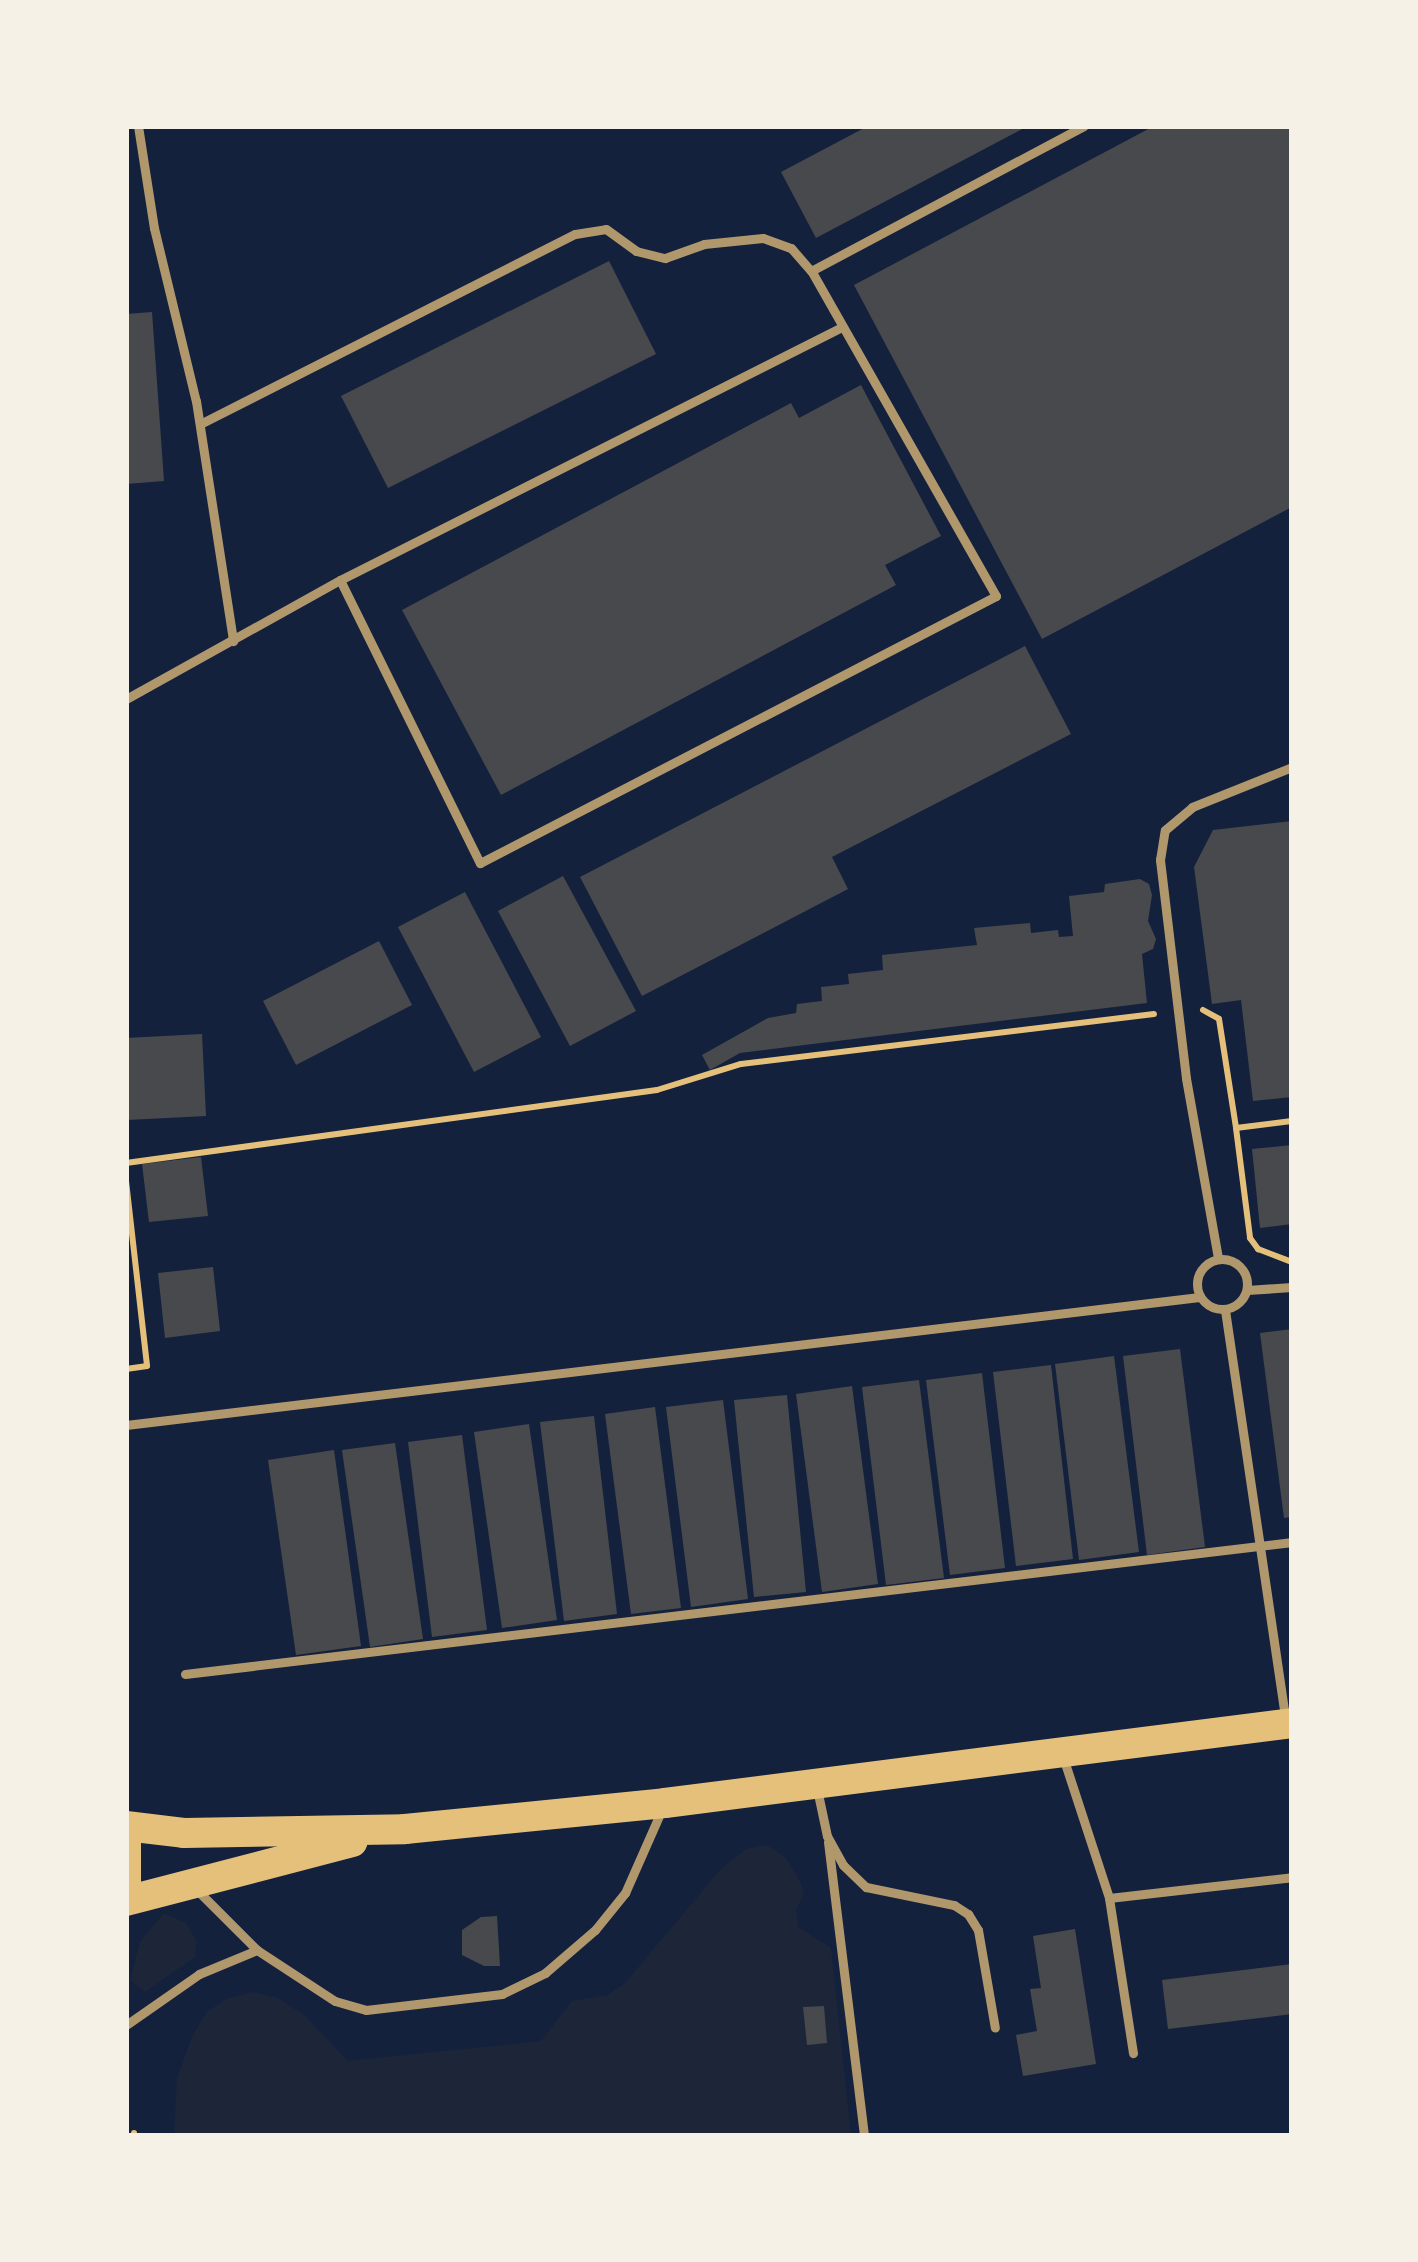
<!DOCTYPE html>
<style>
body{margin:0}
#map{position:relative;width:1418px;height:2262px;overflow:hidden;background:#14213d;font-family:"Sofia Sans Condensed",sans-serif}
div>[style]{position:absolute}
.green>*{inset:0;background:#1d2539}
.building>*{inset:0;background:#48494c}
.path>*{height:6px;margin:-3px;padding:0 3px;transform-origin:3px;border-radius:3px;background:#e5c07b}
.service>*{height:9px;margin:-4.5px;padding:0 4.5px;transform-origin:4.5px;border-radius:4.5px;background:#b1986c}
.service>.ring{margin:-4.5px;padding:0;box-sizing:content-box;background:none;border:9px solid #b1986c;border-radius:50%}
.primary>*{height:30px;margin:-15px;padding:0 15px;transform-origin:15px;border-radius:15px;background:#e5c07b}
span{translate:-50% -50%;white-space:nowrap;text-align:center;line-height:1.15;-webkit-text-stroke:12px #f6f1e7;paint-order:stroke}
.frame{position:absolute;inset:0;border:129px solid #f6f1e7;pointer-events:none}
</style>
<div id="map">
<div class="green">
<i style="clip-path:polygon(767px 1845px,785px 1857px,800px 1881px,804px 1893px,796px 1910px,798px 1927px,831px 1948px,851px 2136px,174px 2136px,177px 2079px,191px 2039px,206px 2013px,226px 1999px,253px 1992px,278px 1998px,304px 2015px,348px 2061px,541px 2041px,572px 2001px,608px 1995px,625px 1983px,720px 1870px,746px 1849px)"></i>
<i style="clip-path:polygon(164px 1913px,186px 1923px,196px 1940px,195px 1957px,145px 1992px,130px 1980px,140px 1942px)"></i>
</div>
<div class="building">
<i style="clip-path:polygon(868px 126px,1028px 126px,816px 238px,781px 172px)"></i>
<i style="clip-path:polygon(1154px 126px,1292px 126px,1292px 507px,1042px 639px,854px 285px)"></i>
<i style="clip-path:polygon(609px 261px,656px 354px,388px 488px,341px 396px)"></i>
<i style="clip-path:polygon(152px 312px,164px 481px,126px 484px,126px 314px)"></i>
<i style="clip-path:polygon(861px 385px,941px 536px,885px 565px,896px 585px,501px 795px,402px 610px,791px 403px,799px 418px)"></i>
<i style="clip-path:polygon(1025px 646px,1071px 734px,832px 857px,848px 889px,642px 996px,580px 877px)"></i>
<i style="clip-path:polygon(1292px 821px,1292px 1097px,1253px 1101px,1241px 1000px,1212px 1004px,1194px 867px,1213px 830px)"></i>
<i style="clip-path:polygon(563px 876px,636px 1011px,570px 1046px,498px 911px)"></i>
<i style="clip-path:polygon(1140px 879px,1149px 884px,1152px 895px,1148px 921px,1156px 939px,1153px 949px,1142px 954px,1147px 1003px,740px 1053px,710px 1070px,702px 1055px,768px 1018px,796px 1013px,797px 1004px,822px 1001px,821px 987px,849px 984px,848px 974px,883px 970px,882px 955px,977px 945px,974px 928px,1030px 923px,1031px 933px,1058px 930px,1059px 937px,1073px 936px,1069px 896px,1104px 892px,1105px 884px)"></i>
<i style="clip-path:polygon(465px 892px,541px 1037px,474px 1072px,398px 927px)"></i>
<i style="clip-path:polygon(379px 941px,412px 1005px,296px 1065px,263px 1001px)"></i>
<i style="clip-path:polygon(202px 1034px,206px 1116px,127px 1120px,126px 1038px)"></i>
<i style="clip-path:polygon(1292px 1145px,1292px 1224px,1260px 1228px,1252px 1149px)"></i>
<i style="clip-path:polygon(201px 1157px,208px 1216px,149px 1222px,142px 1164px)"></i>
<i style="clip-path:polygon(213px 1267px,220px 1331px,165px 1338px,158px 1273px)"></i>
<i style="clip-path:polygon(1292px 1329px,1292px 1517px,1284px 1518px,1260px 1333px)"></i>
<i style="clip-path:polygon(1180px 1349px,1205px 1547px,1147px 1555px,1123px 1356px)"></i>
<i style="clip-path:polygon(1114px 1356px,1139px 1552px,1079px 1560px,1055px 1364px)"></i>
<i style="clip-path:polygon(1051px 1365px,1073px 1559px,1016px 1566px,993px 1372px)"></i>
<i style="clip-path:polygon(982px 1373px,1005px 1568px,950px 1575px,926px 1380px)"></i>
<i style="clip-path:polygon(919px 1380px,944px 1578px,886px 1585px,862px 1387px)"></i>
<i style="clip-path:polygon(852px 1386px,878px 1584px,822px 1592px,796px 1394px)"></i>
<i style="clip-path:polygon(787px 1395px,806px 1592px,754px 1597px,734px 1400px)"></i>
<i style="clip-path:polygon(723px 1400px,748px 1599px,691px 1607px,666px 1407px)"></i>
<i style="clip-path:polygon(655px 1407px,681px 1608px,631px 1614px,605px 1414px)"></i>
<i style="clip-path:polygon(594px 1416px,617px 1614px,564px 1621px,540px 1422px)"></i>
<i style="clip-path:polygon(529px 1424px,557px 1620px,502px 1628px,474px 1432px)"></i>
<i style="clip-path:polygon(462px 1435px,487px 1630px,432px 1637px,408px 1442px)"></i>
<i style="clip-path:polygon(395px 1443px,423px 1639px,370px 1647px,342px 1450px)"></i>
<i style="clip-path:polygon(334px 1450px,361px 1646px,296px 1655px,268px 1460px)"></i>
<i style="clip-path:polygon(497px 1916px,500px 1966px,484px 1966px,462px 1955px,462px 1930px,481px 1917px)"></i>
<i style="clip-path:polygon(1075px 1929px,1096px 2064px,1023px 2076px,1016px 2035px,1037px 2031px,1030px 1989px,1041px 1988px,1033px 1936px)"></i>
<i style="clip-path:polygon(1292px 1964px,1292px 2014px,1168px 2029px,1162px 1980px)"></i>
<i style="clip-path:polygon(824px 2006px,827px 2043px,807px 2045px,803px 2007px)"></i>
</div>
<div class="path">
<i style="left:1203px;top:1010px;width:18px;rotate:29deg"></i>
<i style="left:1219px;top:1019px;width:110px;rotate:81.1deg"></i>
<i style="left:1236px;top:1128px;width:56px;rotate:-7.1deg"></i>
<i style="left:1236px;top:1128px;width:111px;rotate:82.7deg"></i>
<i style="left:1250px;top:1238px;width:14px;rotate:54deg"></i>
<i style="left:1258px;top:1249px;width:36px;rotate:21deg"></i>
<i style="left:126px;top:1163px;width:536px;rotate:-7.83deg"></i>
<i style="left:657px;top:1090px;width:88px;rotate:-17.2deg"></i>
<i style="left:741px;top:1064px;width:416px;rotate:-6.9deg"></i>
<i style="left:126px;top:1181px;width:186px;rotate:83.5deg"></i>
<i style="left:147px;top:1366px;width:21px;rotate:172deg"></i>
<i style="left:134px;top:2136px;width:3px;rotate:-90deg"></i>
</div>
<div class="service">
<i style="left:138px;top:126px;width:103px;rotate:81.1deg"></i>
<i style="left:154px;top:228px;width:178px;rotate:76.4deg"></i>
<i style="left:196px;top:401px;width:243px;rotate:81.2deg"></i>
<i style="left:200px;top:424px;width:420px;rotate:-26.9deg"></i>
<i style="left:575px;top:234px;width:31px;rotate:-9deg"></i>
<i style="left:606px;top:229px;width:37px;rotate:36deg"></i>
<i style="left:636px;top:251px;width:30px;rotate:14deg"></i>
<i style="left:665px;top:258px;width:41px;rotate:-19.7deg"></i>
<i style="left:704px;top:244px;width:59px;rotate:-5.8deg"></i>
<i style="left:763px;top:238px;width:30px;rotate:20deg"></i>
<i style="left:791px;top:248px;width:30px;rotate:49deg"></i>
<i style="left:340px;top:580px;width:316px;rotate:63.7deg"></i>
<i style="left:480px;top:863px;width:581px;rotate:-27.36deg"></i>
<i style="left:996px;top:596px;width:374px;rotate:-119.6deg"></i>
<i style="left:811px;top:271px;width:309px;rotate:-28deg"></i>
<i style="left:126px;top:699px;width:245px;rotate:-29.1deg"></i>
<i style="left:340px;top:580px;width:562px;rotate:-26.75deg"></i>
<i style="left:1218px;top:1258px;width:183px;rotate:-100.1deg"></i>
<i style="left:1186px;top:1078px;width:220px;rotate:-96.8deg"></i>
<i style="left:1160px;top:860px;width:30px;rotate:-81deg"></i>
<i style="left:1165px;top:830px;width:35px;rotate:-40deg"></i>
<i style="left:1192px;top:807px;width:108px;rotate:-21.8deg"></i>
<i class="ring" style="left:1197px;top:1259px;width:41px;height:41px"></i>
<i style="left:1247px;top:1290px;width:45px;rotate:-3.8deg"></i>
<i style="left:1225px;top:1310px;width:412px;rotate:81.6deg"></i>
<i style="left:126px;top:1425px;width:1081px;rotate:-6.8deg"></i>
<i style="left:185px;top:1674px;width:1115px;rotate:-6.8deg"></i>
<i style="left:1063px;top:1757px;width:148px;rotate:71.9deg"></i>
<i style="left:1109px;top:1898px;width:157px;rotate:81.2deg"></i>
<i style="left:817px;top:1789px;width:48px;rotate:78deg"></i>
<i style="left:827px;top:1836px;width:33px;rotate:61deg"></i>
<i style="left:843px;top:1865px;width:32px;rotate:44deg"></i>
<i style="left:866px;top:1887px;width:90px;rotate:11.6deg"></i>
<i style="left:954px;top:1905px;width:17px;rotate:33deg"></i>
<i style="left:968px;top:1914px;width:19px;rotate:58deg"></i>
<i style="left:978px;top:1930px;width:99px;rotate:80.2deg"></i>
<i style="left:828px;top:1842px;width:296px;rotate:83deg"></i>
<i style="left:198px;top:1891px;width:83px;rotate:45deg"></i>
<i style="left:257px;top:1950px;width:93px;rotate:33.2deg"></i>
<i style="left:335px;top:2001px;width:32px;rotate:16deg"></i>
<i style="left:366px;top:2010px;width:137px;rotate:-6.7deg"></i>
<i style="left:502px;top:1994px;width:48px;rotate:-26deg"></i>
<i style="left:545px;top:1973px;width:66px;rotate:-40.7deg"></i>
<i style="left:595px;top:1930px;width:48px;rotate:-51deg"></i>
<i style="left:625px;top:1893px;width:94px;rotate:-66.2deg"></i>
<i style="left:1109px;top:1898px;width:184px;rotate:-6.5deg"></i>
<i style="left:126px;top:2025px;width:89px;rotate:-34.9deg"></i>
<i style="left:199px;top:1974px;width:63px;rotate:-22.5deg"></i>
</div>
<div class="primary">
<i style="left:126px;top:1826px;width:58px;rotate:6.9deg"></i>
<i style="left:184px;top:1833px;width:221px;rotate:-1deg"></i>
<i style="left:405px;top:1829px;width:261px;rotate:-5.7deg"></i>
<i style="left:665px;top:1803px;width:632px;rotate:-7.27deg"></i>
<i style="left:126px;top:1841px;width:45px;rotate:90deg"></i>
<i style="left:126px;top:1901px;width:234px;rotate:-14.6deg"></i>
</div>
<div class="frame"></div>
</div>
